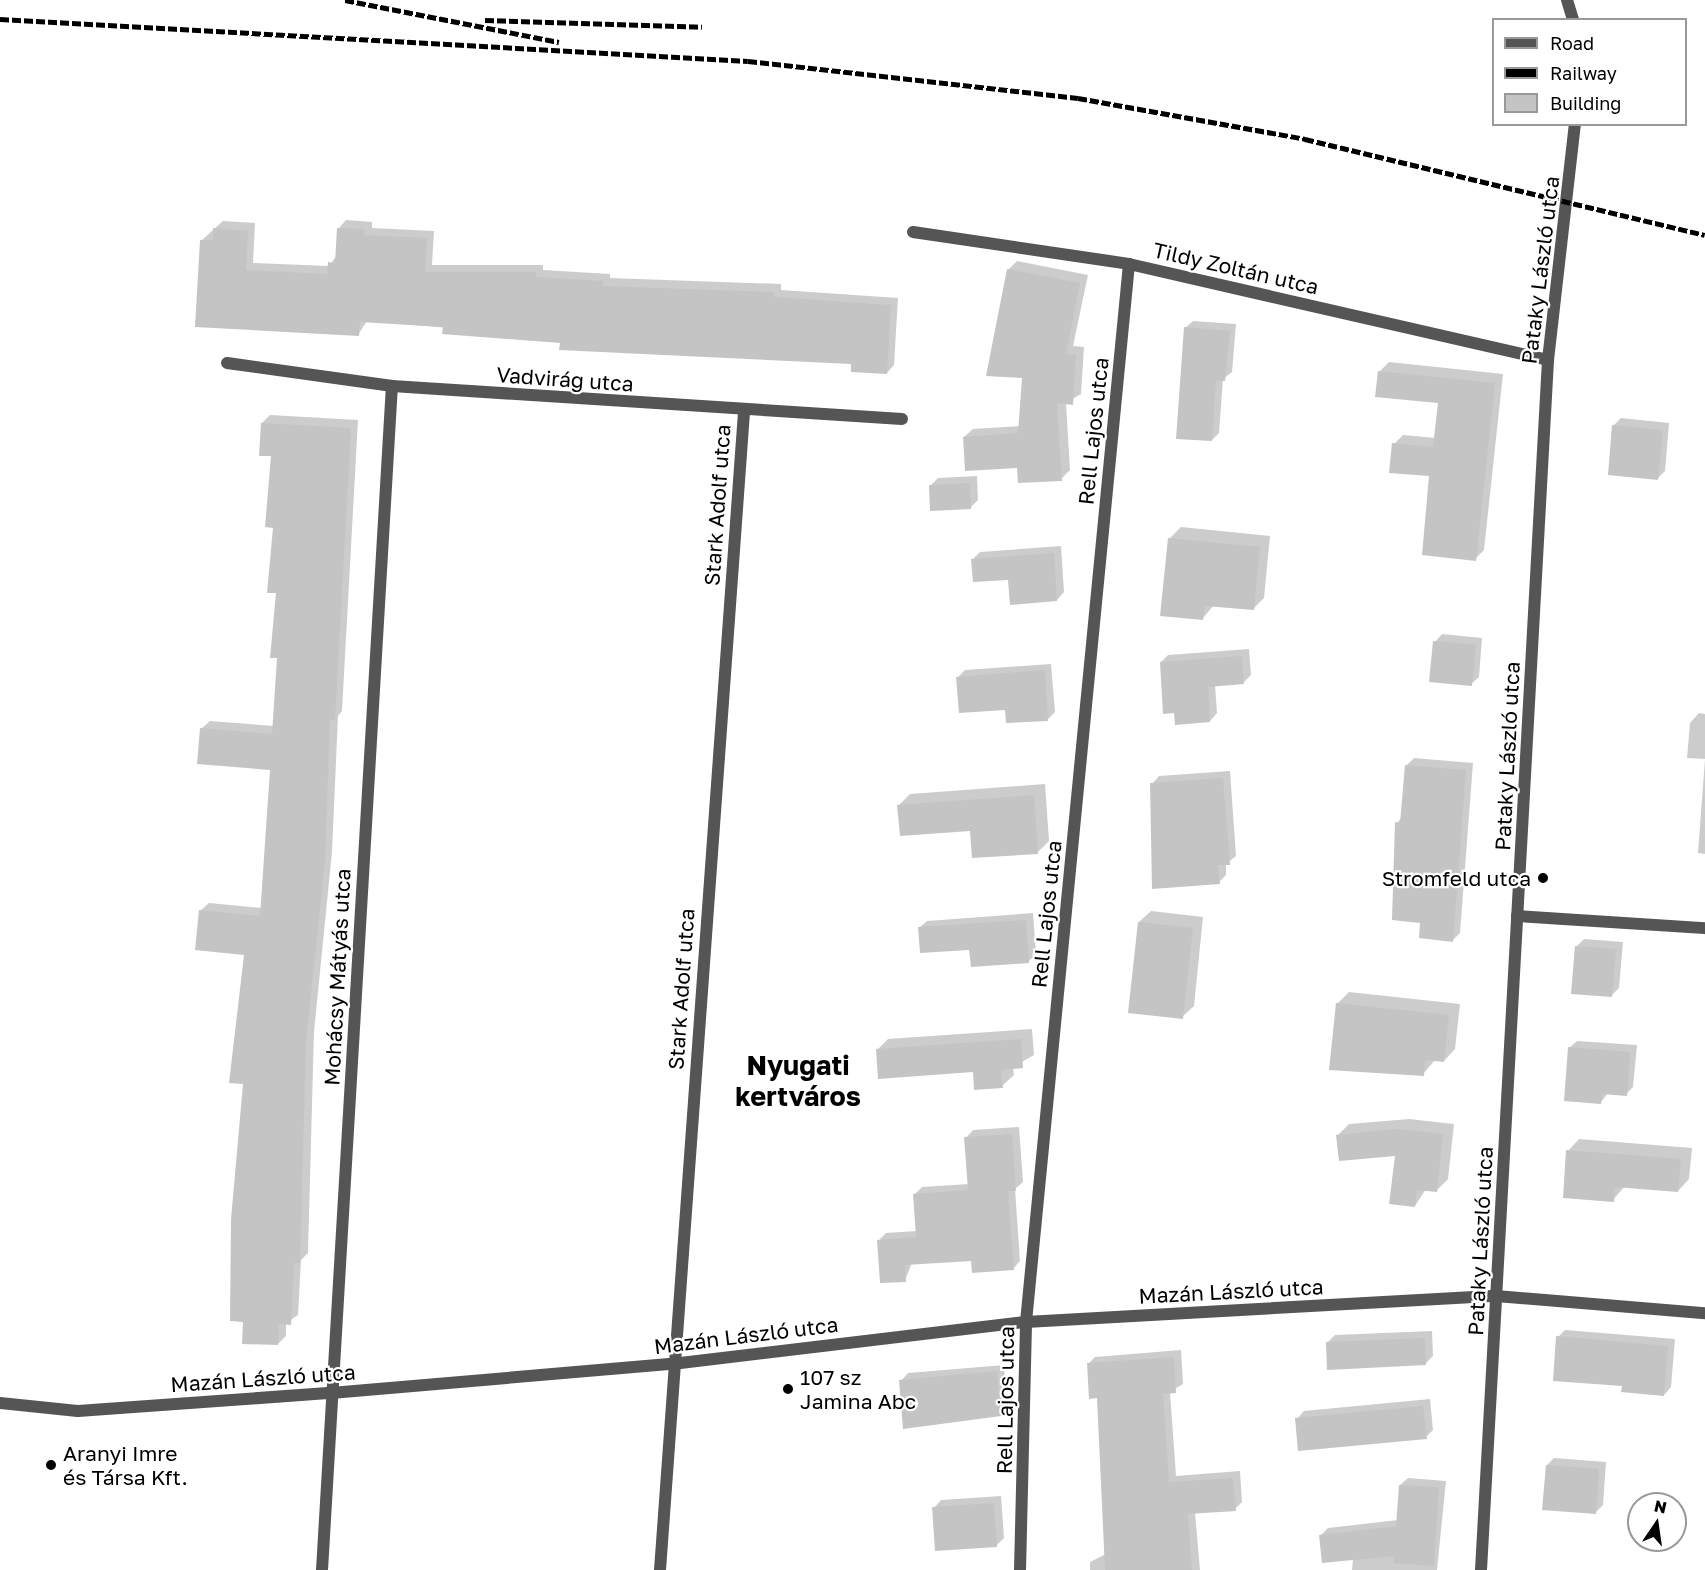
<!DOCTYPE html>
<meta charset="utf-8">
<style>
body{margin:0}
#map{position:relative;width:1705px;height:1570px;overflow:hidden;background:#fff;font-family:"Golos Text",sans-serif}
div>[style]{position:absolute}
.shadow>*{inset:0;background:#0003}
.building>*{inset:0;background:#c4c4c4}
.minor>*{height:12px;margin:-6px;padding:0 6px;transform-origin:6px;border-radius:6px;background:#555}
.tertiary>*{height:12px;margin:-6px;padding:0 6px;transform-origin:6px;border-radius:6px;background:#555}
.rail>*{height:4.5px;margin-top:-2.25px;transform-origin:0;background:repeating-linear-gradient(90deg,#000 0 9px,transparent 0 12px)}
.dots>*{width:16px;height:16px;translate:-50% -50%;box-sizing:border-box;border:3px solid #fff;border-radius:50%}
span{translate:-50% -50%;white-space:nowrap;text-align:center;line-height:1.15;-webkit-text-stroke:4.5px #fff;paint-order:stroke}
.street-label{font-size:21px;color:#000}
.poi-label{font-size:21px;color:#000}
.right{translate:-100% -50%;text-align:right}
.left{translate:0 -50%;text-align:left}
.district-label{font-size:27px;color:#000;font-weight:700}
.legend{position:absolute;left:1492px;top:18px;width:195px;height:108px;box-sizing:border-box;background:#fff;border:2px solid #999;margin:0;padding:8px 10px;list-style:none;font-size:18px;color:#000}
.legend li{display:flex;align-items:center;gap:12px;height:30px}
.legend b{width:30px;border:2px solid #999}
.north{position:absolute;left:1627px;top:1492px;width:60px;height:60px;box-sizing:border-box;background:#fff;border:2px solid #999;border-radius:50%;rotate:13deg;font-size:16px;font-weight:700;line-height:24px;text-align:center;color:#000}
.north::after{content:'';display:block;margin:auto;width:21px;height:27px;background:#000;clip-path:polygon(50% 0,100% 100%,50% 72%,0 100%)}
</style>
<div id="map">
<div class="shadow">
<i style="clip-path:polygon(346px 220px,372px 222px,372px 228px,434px 231px,432px 265px,543px 265px,543px 270px,610px 274px,610px 278px,781px 284px,781px 290px,898px 298px,894px 365px,887px 373px,853px 363px,367px 321px,358px 335px,197px 325px,202px 240px,223px 221px,255px 223px,253px 263px,329px 266px,337px 255px,339px 228px)"></i>
<i style="clip-path:polygon(1017px 261px,1088px 275px,1073px 346px,1084px 347px,1081px 394px,1066px 403px,1070px 470px,1061px 479px,1018px 466px,964px 437px,973px 429px,1020px 426px,1024px 377px,1008px 270px)"></i>
<i style="clip-path:polygon(1193px 321px,1236px 324px,1232px 372px,1223px 379px,1219px 433px,1212px 440px,1185px 328px)"></i>
<i style="clip-path:polygon(1389px 362px,1503px 374px,1484px 550px,1475px 559px,1431px 475px,1394px 444px,1403px 435px,1436px 438px,1440px 401px,1380px 371px)"></i>
<i style="clip-path:polygon(270px 415px,358px 420px,342px 711px,338px 716px,332px 852px,314px 1032px,308px 1253px,301px 1260px,298px 1315px,286px 1323px,286px 1336px,278px 1344px,245px 1083px,246px 953px,200px 911px,209px 903px,262px 908px,271px 768px,201px 729px,210px 721px,274px 726px,279px 657px,272px 455px,262px 423px)"></i>
<i style="clip-path:polygon(1621px 418px,1669px 423px,1665px 471px,1658px 478px,1613px 426px)"></i>
<i style="clip-path:polygon(977px 476px,978px 500px,971px 507px,931px 485px,938px 478px)"></i>
<i style="clip-path:polygon(1181px 527px,1270px 536px,1264px 598px,1253px 609px,1214px 605px,1203px 618px,1169px 539px)"></i>
<i style="clip-path:polygon(1061px 546px,1064px 592px,1057px 600px,973px 559px,980px 552px)"></i>
<i style="clip-path:polygon(1442px 634px,1482px 638px,1479px 677px,1471px 684px,1435px 642px)"></i>
<i style="clip-path:polygon(1249px 649px,1251px 675px,1243px 683px,1215px 685px,1217px 713px,1210px 721px,1175px 712px,1161px 662px,1168px 655px)"></i>
<i style="clip-path:polygon(1051px 664px,1055px 712px,1048px 719px,1006px 708px,958px 677px,965px 670px)"></i>
<i style="clip-path:polygon(1699px 713px,1705px 714px,1705px 854px,1698px 853px,1705px 759px,1687px 758px,1690px 723px)"></i>
<i style="clip-path:polygon(1414px 758px,1473px 763px,1460px 933px,1453px 940px,1422px 922px,1397px 823px,1402px 817px,1406px 766px)"></i>
<i style="clip-path:polygon(1230px 771px,1236px 856px,1226px 864px,1226px 875px,1219px 882px,1153px 887px,1152px 784px,1159px 776px)"></i>
<i style="clip-path:polygon(1045px 784px,1049px 841px,1038px 852px,899px 805px,910px 794px)"></i>
<i style="clip-path:polygon(1151px 911px,1203px 917px,1194px 1006px,1182px 1017px,1139px 922px)"></i>
<i style="clip-path:polygon(1033px 913px,1036px 954px,1028px 962px,919px 928px,927px 921px)"></i>
<i style="clip-path:polygon(1584px 939px,1623px 942px,1619px 988px,1612px 995px,1577px 946px)"></i>
<i style="clip-path:polygon(1349px 992px,1460px 1004px,1455px 1049px,1444px 1061px,1435px 1060px,1423px 1074px,1337px 1004px)"></i>
<i style="clip-path:polygon(1032px 1029px,1034px 1055px,1013px 1067px,1014px 1075px,1002px 1086px,974px 1070px,877px 1050px,888px 1039px)"></i>
<i style="clip-path:polygon(1577px 1041px,1637px 1045px,1633px 1087px,1626px 1094px,1608px 1093px,1601px 1102px,1569px 1048px)"></i>
<i style="clip-path:polygon(1409px 1119px,1454px 1124px,1448px 1179px,1437px 1190px,1426px 1189px,1415px 1206px,1396px 1154px,1337px 1136px,1349px 1124px)"></i>
<i style="clip-path:polygon(1019px 1127px,1023px 1182px,1015px 1189px,1020px 1261px,1013px 1269px,972px 1259px,912px 1263px,905px 1280px,879px 1240px,886px 1233px,917px 1231px,914px 1195px,922px 1187px,969px 1184px,966px 1138px,973px 1130px)"></i>
<i style="clip-path:polygon(1579px 1139px,1692px 1148px,1689px 1179px,1678px 1191px,1625px 1186px,1613px 1200px,1568px 1151px)"></i>
<i style="clip-path:polygon(1565px 1330px,1675px 1339px,1671px 1387px,1664px 1395px,1623px 1385px,1558px 1337px)"></i>
<i style="clip-path:polygon(1432px 1331px,1433px 1356px,1426px 1363px,1327px 1343px,1335px 1335px)"></i>
<i style="clip-path:polygon(1181px 1350px,1183px 1384px,1170px 1392px,1176px 1476px,1240px 1471px,1242px 1502px,1235px 1509px,1195px 1512px,1200px 1570px,1090px 1570px,1090px 1562px,1106px 1554px,1098px 1397px,1088px 1364px,1095px 1357px)"></i>
<i style="clip-path:polygon(1004px 1365px,1007px 1407px,1000px 1414px,901px 1381px,908px 1373px)"></i>
<i style="clip-path:polygon(1430px 1399px,1433px 1430px,1426px 1437px,1297px 1419px,1304px 1411px)"></i>
<i style="clip-path:polygon(1554px 1458px,1606px 1462px,1603px 1505px,1596px 1512px,1547px 1465px)"></i>
<i style="clip-path:polygon(1408px 1478px,1446px 1481px,1437px 1570px,1352px 1570px,1353px 1558px,1321px 1535px,1328px 1528px,1398px 1520px,1400px 1485px)"></i>
<i style="clip-path:polygon(1001px 1496px,1004px 1538px,996px 1546px,934px 1508px,941px 1500px)"></i>
</div>
<div class="building">
<i style="clip-path:polygon(213px 228px,248px 231px,246px 270px,327px 274px,328px 262px,335px 263px,337px 228px,365px 229px,364px 235px,427px 238px,425px 272px,536px 272px,536px 277px,603px 281px,603px 286px,774px 292px,774px 297px,891px 305px,887px 374px,851px 372px,851px 364px,559px 350px,560px 343px,442px 334px,443px 327px,360px 322px,359px 336px,195px 327px,200px 240px,213px 240px)"></i>
<i style="clip-path:polygon(1007px 269px,1080px 283px,1066px 354px,1076px 355px,1073px 405px,1057px 403px,1062px 481px,1018px 483px,1017px 468px,965px 471px,963px 437px,1018px 433px,1022px 378px,986px 376px)"></i>
<i style="clip-path:polygon(1184px 327px,1230px 331px,1225px 381px,1216px 380px,1212px 441px,1176px 439px)"></i>
<i style="clip-path:polygon(1378px 371px,1495px 383px,1476px 561px,1422px 555px,1429px 476px,1389px 473px,1392px 443px,1433px 447px,1438px 403px,1375px 397px)"></i>
<i style="clip-path:polygon(261px 423px,351px 428px,335px 720px,330px 720px,325px 861px,306px 1042px,300px 1263px,294px 1263px,291px 1325px,279px 1324px,278px 1345px,242px 1344px,243px 1322px,230px 1321px,231px 1219px,243px 1084px,229px 1083px,244px 955px,195px 950px,199px 910px,260px 916px,270px 770px,197px 764px,200px 728px,272px 734px,277px 658px,270px 658px,276px 593px,267px 593px,273px 528px,265px 527px,271px 456px,259px 456px)"></i>
<i style="clip-path:polygon(1612px 425px,1663px 430px,1658px 480px,1608px 475px)"></i>
<i style="clip-path:polygon(970px 483px,971px 509px,930px 511px,929px 485px)"></i>
<i style="clip-path:polygon(1168px 538px,1260px 547px,1254px 610px,1205px 606px,1203px 620px,1160px 616px)"></i>
<i style="clip-path:polygon(1054px 553px,1057px 601px,1010px 605px,1008px 580px,973px 582px,971px 559px)"></i>
<i style="clip-path:polygon(1433px 641px,1476px 645px,1472px 686px,1429px 682px)"></i>
<i style="clip-path:polygon(1242px 656px,1244px 684px,1208px 687px,1210px 722px,1175px 725px,1174px 713px,1163px 714px,1160px 662px)"></i>
<i style="clip-path:polygon(1045px 670px,1048px 721px,1006px 723px,1005px 710px,959px 713px,956px 677px)"></i>
<i style="clip-path:polygon(1405px 765px,1466px 770px,1453px 942px,1419px 938px,1420px 923px,1392px 920px,1395px 822px,1400px 823px)"></i>
<i style="clip-path:polygon(1223px 778px,1230px 865px,1218px 865px,1220px 884px,1152px 889px,1150px 783px)"></i>
<i style="clip-path:polygon(1034px 795px,1038px 854px,972px 858px,970px 831px,900px 836px,897px 805px)"></i>
<i style="clip-path:polygon(1026px 920px,1029px 963px,971px 967px,969px 950px,920px 953px,918px 927px)"></i>
<i style="clip-path:polygon(1138px 922px,1193px 928px,1183px 1019px,1128px 1013px)"></i>
<i style="clip-path:polygon(1575px 946px,1616px 949px,1612px 997px,1571px 994px)"></i>
<i style="clip-path:polygon(1336px 1003px,1449px 1015px,1444px 1062px,1425px 1060px,1424px 1076px,1329px 1070px)"></i>
<i style="clip-path:polygon(1021px 1039px,1023px 1068px,1001px 1070px,1003px 1088px,974px 1090px,973px 1072px,878px 1079px,876px 1049px)"></i>
<i style="clip-path:polygon(1568px 1047px,1630px 1052px,1627px 1096px,1602px 1094px,1601px 1104px,1564px 1101px)"></i>
<i style="clip-path:polygon(1397px 1129px,1443px 1134px,1437px 1192px,1417px 1190px,1415px 1207px,1389px 1204px,1395px 1156px,1339px 1161px,1336px 1135px)"></i>
<i style="clip-path:polygon(1012px 1134px,1016px 1191px,1008px 1191px,1014px 1270px,972px 1273px,971px 1261px,905px 1265px,906px 1282px,880px 1283px,877px 1240px,916px 1237px,913px 1194px,968px 1190px,964px 1137px)"></i>
<i style="clip-path:polygon(1566px 1150px,1681px 1159px,1678px 1192px,1615px 1187px,1614px 1202px,1563px 1198px)"></i>
<i style="clip-path:polygon(1556px 1336px,1668px 1346px,1664px 1396px,1621px 1392px,1622px 1386px,1553px 1381px)"></i>
<i style="clip-path:polygon(1425px 1338px,1426px 1365px,1327px 1370px,1326px 1342px)"></i>
<i style="clip-path:polygon(1174px 1357px,1176px 1393px,1163px 1394px,1169px 1482px,1233px 1478px,1236px 1511px,1188px 1514px,1192px 1570px,1105px 1570px,1097px 1398px,1089px 1399px,1087px 1363px)"></i>
<i style="clip-path:polygon(997px 1371px,1001px 1416px,903px 1429px,899px 1380px)"></i>
<i style="clip-path:polygon(1423px 1406px,1427px 1439px,1298px 1451px,1295px 1418px)"></i>
<i style="clip-path:polygon(1546px 1465px,1599px 1469px,1596px 1514px,1542px 1510px)"></i>
<i style="clip-path:polygon(1399px 1485px,1439px 1487px,1434px 1566px,1393px 1563px,1394px 1556px,1322px 1563px,1319px 1535px,1396px 1526px)"></i>
<i style="clip-path:polygon(994px 1503px,997px 1547px,935px 1551px,932px 1507px)"></i>
</div>
<div class="minor">
<i style="left:913px;top:232px;width:218px;rotate:8.4deg"></i>
<i style="left:1129px;top:264px;width:430px;rotate:12.9deg"></i>
<i style="left:227px;top:363px;width:167px;rotate:7.9deg"></i>
<i style="left:392px;top:386px;width:511px;rotate:3.7deg"></i>
<i style="left:1517px;top:916px;width:188px;rotate:3.7deg"></i>
<i style="left:0;top:1403px;width:78px;rotate:5.9deg"></i>
<i style="left:78px;top:1411px;width:254px;rotate:-4.1deg"></i>
<i style="left:331px;top:1393px;width:342px;rotate:-4.9deg"></i>
<i style="left:672px;top:1364px;width:356px;rotate:-6.8deg"></i>
<i style="left:1026px;top:1322px;width:471px;rotate:-3.2deg"></i>
<i style="left:1496px;top:1296px;width:210px;rotate:4.7deg"></i>
<i style="left:322px;top:1570px;width:1186px;rotate:-86.62deg"></i>
<i style="left:660px;top:1570px;width:1161px;rotate:-85.85deg"></i>
<i style="left:1020px;top:1570px;width:248px;rotate:-88.6deg"></i>
<i style="left:1026px;top:1322px;width:1063px;rotate:-84.44deg"></i>
</div>
<div class="tertiary">
<i style="left:1567px;top:0;width:21px;rotate:73deg"></i>
<i style="left:1481px;top:1570px;width:1212px;rotate:-86.83deg"></i>
<i style="left:1548px;top:360px;width:238px;rotate:-83.5deg"></i>
</div>
<div class="rail">
<i style="left:345px;top:0;width:218px;rotate:11.1deg"></i>
<i style="left:0;top:19px;width:749px;rotate:3.21deg"></i>
<i style="left:748px;top:61px;width:332px;rotate:6.4deg"></i>
<i style="left:1078px;top:98px;width:231px;rotate:10.2deg"></i>
<i style="left:1305px;top:139px;width:411px;rotate:13.5deg"></i>
<i style="left:485px;top:20px;width:217px;rotate:1.8deg"></i>
</div>
<div class="dots">
<i style="left:1543px;top:878px;background:#000"></i>
<i style="left:788px;top:1389px;background:#000"></i>
<i style="left:51px;top:1465px;background:#000"></i>
</div>
<div class="street-label">
<span style="left:1236px;top:268px;rotate:13deg">Tildy Zoltán utca</span>
<span style="left:1540px;top:270px;rotate:-83deg">Pataky László utca</span>
<span style="left:565px;top:379px;rotate:4deg">Vadvirág utca</span>
<span style="left:1093px;top:431px;rotate:-84deg">Rell Lajos utca</span>
<span style="left:717px;top:505px;rotate:-86deg">Stark Adolf utca</span>
<span style="left:1507px;top:756px;rotate:-87deg">Pataky László utca</span>
<span style="left:1046px;top:914px;rotate:-84deg">Rell Lajos utca</span>
<span style="left:337px;top:977px;rotate:-87deg">Mohácsy Mátyás utca</span>
<span style="left:681px;top:989px;rotate:-86deg">Stark Adolf utca</span>
<span style="left:1480px;top:1241px;rotate:-87deg">Pataky László utca</span>
<span style="left:1231px;top:1291px;rotate:-3deg">Mazán László utca</span>
<span style="left:746px;top:1335px;rotate:-7deg">Mazán László utca</span>
<span style="left:263px;top:1378px;rotate:-4deg">Mazán László utca</span>
<span style="left:1005px;top:1400px;rotate:-89deg">Rell Lajos utca</span>
</div>
<div class="poi-label">
<span class="right" style="left:1531px;top:878px">Stromfeld utca</span>
<span class="left" style="left:800px;top:1389px">107 sz<br>Jamina Abc</span>
<span class="left" style="left:63px;top:1465px">Aranyi Imre<br>és Társa Kft.</span>
</div>
<div class="district-label">
<span style="left:798px;top:1081px">Nyugati<br>kertváros</span>
</div>
<ul class="legend">
<li><b style="height:8px;background:#555"></b>Road</li>
<li><b style="height:8px;background:#000"></b>Railway</li>
<li><b style="height:16px;background:#c4c4c4"></b>Building</li>
</ul>
<div class="north">N</div>
</div>
